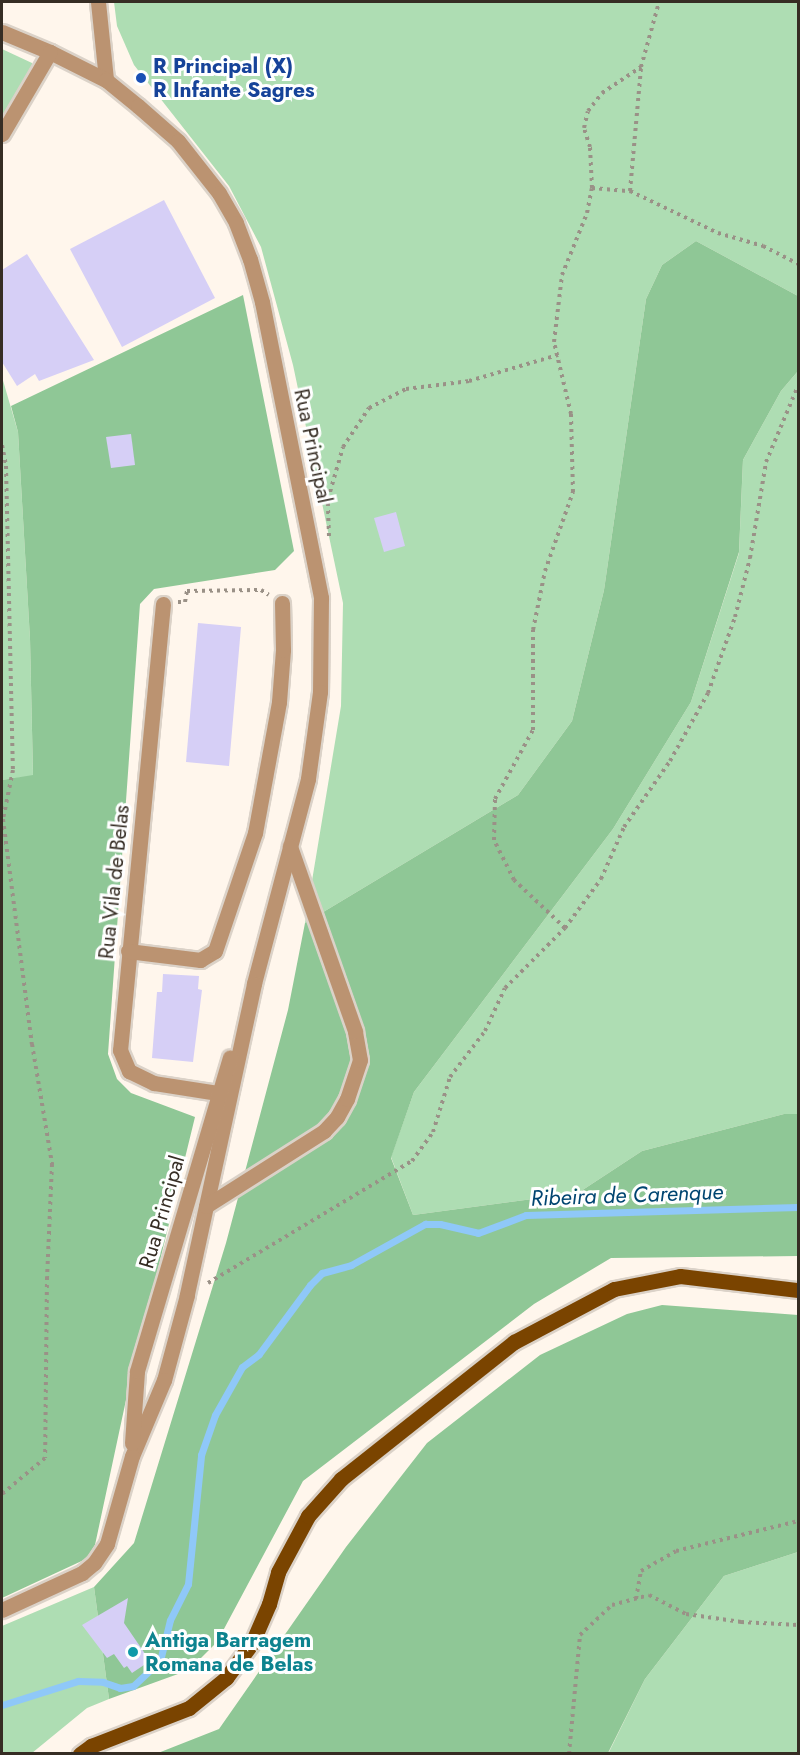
<!DOCTYPE html>
<style>
body{margin:0}
#map{position:relative;width:800px;height:1755px;overflow:hidden;background:#fff6ec;font-family:Jost,sans-serif}
div>[style]{position:absolute}
.green>*{inset:0;background:#aeddb3}
.forest>*{inset:0;background:#8fc796}
.stream>*{height:7px;margin:-3.5px;padding:0 3.5px;transform-origin:3.5px;border-radius:3.5px;background:#8fc8f8}
.building>*{inset:0;background:#d6cff6}
.path>*{height:4px;margin-top:-2px;transform-origin:0;background:repeating-linear-gradient(90deg,#9a9187 0 3px,transparent 0 7.5px)}
.roads{filter:drop-shadow(2px 0 #dbd2c8) drop-shadow(-2px 0 #dbd2c8) drop-shadow(0 2px #dbd2c8) drop-shadow(0 -2px #dbd2c8)}
.minor>*{height:15px;margin:-7.5px;padding:0 7.5px;transform-origin:7.5px;border-radius:7.5px;background:#bb9371}
.major>*{height:15px;margin:-7.5px;padding:0 7.5px;transform-origin:7.5px;border-radius:7.5px;background:#7a4400}
.dots>*{width:16px;height:16px;translate:-50% -50%;box-sizing:border-box;border:3px solid #fff;border-radius:50%}
span{translate:-50% -50%;white-space:nowrap;text-align:center;line-height:1.15;-webkit-text-stroke:6px #fff;paint-order:stroke}
.transit-label{font-size:21px;color:#164399;font-weight:700}
.left{translate:0 -50%;text-align:left}
.street-label{font-size:21px;color:#362d24}
.culture-label{font-size:21px;color:#0d838f;font-weight:700}
.water-label{font-size:22px;color:#004571;font-style:italic}
.frame{position:absolute;inset:0;border:3px solid #362d24;pointer-events:none}
</style>
<div id="map">
<div class="green">
<i style="clip-path:polygon(114px 2px,798px 2px,798px 296px,696px 241px,662px 265px,646px 299px,604px 590px,572px 721px,518px 795px,305px 923px,341px 706px,343px 603px,293px 365px,261px 247px,229px 186px,134px 65px,117px 26px)"></i>
<i style="clip-path:polygon(2px 49px,32px 63px,32px 74px,2px 119px)"></i>
<i style="clip-path:polygon(798px 371px,798px 1114px,784px 1114px,642px 1151px,578px 1193px,413px 1215px,391px 1157px,414px 1092px,613px 829px,691px 702px,739px 553px,743px 460px,781px 391px)"></i>
<i style="clip-path:polygon(2px 377px,18px 432px,30px 639px,33px 776px,2px 780px)"></i>
<i style="clip-path:polygon(798px 1552px,798px 1753px,608px 1754px,645px 1679px,724px 1576px)"></i>
<i style="clip-path:polygon(94px 1587px,109px 1699px,87px 1708px,32px 1753px,2px 1754px,2px 1626px)"></i>
</div>
<div class="forest">
<i style="clip-path:polygon(696px 241px,798px 296px,798px 371px,781px 391px,743px 460px,739px 552px,691px 702px,613px 829px,414px 1092px,391px 1158px,413px 1215px,578px 1193px,642px 1151px,784px 1114px,798px 1114px,798px 1256px,611px 1258px,534px 1304px,303px 1481px,217px 1642px,189px 1670px,109px 1699px,94px 1587px,134px 1543px,226px 1243px,288px 1010px,305px 923px,518px 795px,572px 721px,604px 590px,646px 299px,662px 265px)"></i>
<i style="clip-path:polygon(243px 295px,294px 551px,275px 570px,154px 589px,140px 604px,108px 1054px,117px 1079px,131px 1093px,195px 1117px,126px 1400px,95px 1545px,86px 1559px,2px 1598px,2px 780px,33px 775px,30px 639px,18px 432px,11px 406px)"></i>
<i style="clip-path:polygon(662px 1305px,798px 1315px,798px 1552px,724px 1576px,645px 1679px,608px 1753px,158px 1753px,219px 1729px,346px 1547px,427px 1443px,540px 1355px,627px 1314px)"></i>
</div>
<div class="stream">
<i style="left:2px;top:1705px;width:80px;rotate:-17.5deg"></i>
<i style="left:78px;top:1681px;width:25px;rotate:2deg"></i>
<i style="left:103px;top:1682px;width:18px;rotate:19deg"></i>
<i style="left:120px;top:1688px;width:13px;rotate:-9deg"></i>
<i style="left:133px;top:1686px;width:37px;rotate:-43deg"></i>
<i style="left:160px;top:1661px;width:42px;rotate:-76.3deg"></i>
<i style="left:170px;top:1620px;width:40px;rotate:-63.4deg"></i>
<i style="left:188px;top:1584px;width:130px;rotate:-84.2deg"></i>
<i style="left:201px;top:1455px;width:42px;rotate:-70.7deg"></i>
<i style="left:215px;top:1415px;width:55px;rotate:-60.6deg"></i>
<i style="left:242px;top:1367px;width:21px;rotate:-37deg"></i>
<i style="left:259px;top:1354px;width:86px;rotate:-53.5deg"></i>
<i style="left:310px;top:1285px;width:17px;rotate:-45deg"></i>
<i style="left:322px;top:1273px;width:30px;rotate:-15deg"></i>
<i style="left:351px;top:1265px;width:85px;rotate:-29deg"></i>
<i style="left:425px;top:1224px;width:15px"></i>
<i style="left:440px;top:1224px;width:39px;rotate:13deg"></i>
<i style="left:478px;top:1233px;width:51px;rotate:-20.6deg"></i>
<i style="left:526px;top:1215px;width:272px;rotate:-1.7deg"></i>
</div>
<div class="building">
<i style="clip-path:polygon(164px 200px,215px 298px,122px 347px,70px 249px)"></i>
<i style="clip-path:polygon(27px 254px,94px 360px,39px 381px,35px 374px,17px 386px,2px 362px,2px 270px)"></i>
<i style="clip-path:polygon(131px 434px,135px 465px,111px 468px,106px 437px)"></i>
<i style="clip-path:polygon(396px 512px,405px 546px,384px 552px,374px 518px)"></i>
<i style="clip-path:polygon(198px 623px,241px 627px,229px 766px,186px 762px)"></i>
<i style="clip-path:polygon(163px 974px,199px 976px,198px 989px,202px 990px,193px 1062px,152px 1058px,157px 992px,162px 992px)"></i>
<i style="clip-path:polygon(128px 1598px,124px 1623px,150px 1661px,132px 1673px,127px 1666px,124px 1668px,114px 1654px,107px 1658px,82px 1625px)"></i>
</div>
<div class="path">
<i style="left:592px;top:188px;width:38px;rotate:5deg"></i>
<i style="left:630px;top:191px;width:98px;rotate:25.5deg"></i>
<i style="left:718px;top:233px;width:47px;rotate:16.1deg"></i>
<i style="left:763px;top:246px;width:39px;rotate:27deg"></i>
<i style="left:630px;top:191px;width:124px;rotate:-84.9deg"></i>
<i style="left:641px;top:67px;width:67px;rotate:-74.5deg"></i>
<i style="left:2px;top:445px;width:21px;rotate:79deg"></i>
<i style="left:6px;top:466px;width:304px;rotate:88.7deg"></i>
<i style="left:13px;top:770px;width:50px;rotate:101.5deg"></i>
<i style="left:3px;top:819px;width:227px;rotate:82.7deg"></i>
<i style="left:32px;top:1044px;width:122px;rotate:80.5deg"></i>
<i style="left:52px;top:1164px;width:113px;rotate:92.5deg"></i>
<i style="left:47px;top:1277px;width:181px;rotate:90.6deg"></i>
<i style="left:45px;top:1458px;width:56px;rotate:140.1deg"></i>
<i style="left:329px;top:536px;width:37px;rotate:-92deg"></i>
<i style="left:328px;top:499px;width:54px;rotate:-73.9deg"></i>
<i style="left:343px;top:447px;width:47px;rotate:-56.3deg"></i>
<i style="left:369px;top:408px;width:42px;rotate:-27.2deg"></i>
<i style="left:406px;top:389px;width:64px;rotate:-7.2deg"></i>
<i style="left:469px;top:381px;width:93px;rotate:-16.3deg"></i>
<i style="left:178px;top:602px;width:7px"></i>
<i style="left:185px;top:602px;width:11px;rotate:-80deg"></i>
<i style="left:187px;top:591px;width:74px;rotate:-0.8deg"></i>
<i style="left:261px;top:590px;width:9px;rotate:32deg"></i>
<i style="left:565px;top:928px;width:70px;rotate:-136.7deg"></i>
<i style="left:514px;top:880px;width:45px;rotate:-116.6deg"></i>
<i style="left:494px;top:840px;width:41px;rotate:-88.6deg"></i>
<i style="left:495px;top:799px;width:79px;rotate:-61.2deg"></i>
<i style="left:533px;top:730px;width:100px;rotate:-90deg"></i>
<i style="left:533px;top:630px;width:60px;rotate:-78.5deg"></i>
<i style="left:545px;top:571px;width:84px;rotate:-70.5deg"></i>
<i style="left:573px;top:492px;width:78px;rotate:-91.5deg"></i>
<i style="left:571px;top:414px;width:74px;rotate:-103.3deg"></i>
<i style="left:554px;top:342px;width:67px;rotate:-83.2deg"></i>
<i style="left:562px;top:275px;width:67px;rotate:-68deg"></i>
<i style="left:587px;top:213px;width:25px;rotate:-79deg"></i>
<i style="left:592px;top:188px;width:41px;rotate:-92.8deg"></i>
<i style="left:590px;top:147px;width:20px;rotate:-108deg"></i>
<i style="left:584px;top:128px;width:17px;rotate:-77deg"></i>
<i style="left:588px;top:111px;width:23px;rotate:-52deg"></i>
<i style="left:602px;top:93px;width:47px;rotate:-33.7deg"></i>
<i style="left:208px;top:1283px;width:238px;rotate:-30.9deg"></i>
<i style="left:412px;top:1161px;width:36px;rotate:-54deg"></i>
<i style="left:433px;top:1132px;width:58px;rotate:-72.8deg"></i>
<i style="left:450px;top:1077px;width:58px;rotate:-52.7deg"></i>
<i style="left:485px;top:1031px;width:47px;rotate:-65.1deg"></i>
<i style="left:505px;top:988px;width:85px;rotate:-45deg"></i>
<i style="left:565px;top:928px;width:61px;rotate:-53.7deg"></i>
<i style="left:601px;top:879px;width:57px;rotate:-66.1deg"></i>
<i style="left:624px;top:827px;width:80px;rotate:-55.1deg"></i>
<i style="left:670px;top:761px;width:78px;rotate:-60.8deg"></i>
<i style="left:708px;top:693px;width:81px;rotate:-70.4deg"></i>
<i style="left:735px;top:617px;width:61px;rotate:-75.7deg"></i>
<i style="left:750px;top:558px;width:97px;rotate:-80.5deg"></i>
<i style="left:766px;top:462px;width:82px;rotate:-67.2deg"></i>
<i style="left:636px;top:1599px;width:28px;rotate:-80deg"></i>
<i style="left:641px;top:1571px;width:40px;rotate:-29.7deg"></i>
<i style="left:676px;top:1551px;width:126px;rotate:-13.8deg"></i>
<i style="left:569px;top:1754px;width:120px;rotate:-84.7deg"></i>
<i style="left:580px;top:1635px;width:44px;rotate:-43.2deg"></i>
<i style="left:612px;top:1605px;width:38px;rotate:-15deg"></i>
<i style="left:649px;top:1595px;width:42px;rotate:27.2deg"></i>
<i style="left:686px;top:1614px;width:56px;rotate:8.3deg"></i>
<i style="left:741px;top:1622px;width:57px;rotate:3deg"></i>
</div>
<div class="roads">
<div class="minor">
<i style="left:98px;top:2px;width:78px;rotate:84.1deg"></i>
<i style="left:2px;top:32px;width:52px;rotate:22.6deg"></i>
<i style="left:50px;top:52px;width:63px;rotate:26.6deg"></i>
<i style="left:106px;top:80px;width:41px;rotate:39.1deg"></i>
<i style="left:138px;top:106px;width:53px;rotate:41.2deg"></i>
<i style="left:178px;top:141px;width:66px;rotate:51.7deg"></i>
<i style="left:219px;top:193px;width:34px;rotate:60deg"></i>
<i style="left:236px;top:223px;width:39px;rotate:69deg"></i>
<i style="left:250px;top:259px;width:45px;rotate:74.4deg"></i>
<i style="left:262px;top:302px;width:302px;rotate:78.7deg"></i>
<i style="left:321px;top:598px;width:94px;rotate:90.6deg"></i>
<i style="left:320px;top:692px;width:88px;rotate:97.9deg"></i>
<i style="left:308px;top:779px;width:212px;rotate:104.8deg"></i>
<i style="left:254px;top:984px;width:318px;rotate:102.2deg"></i>
<i style="left:187px;top:1295px;width:88px;rotate:105.1deg"></i>
<i style="left:164px;top:1380px;width:82px;rotate:112.8deg"></i>
<i style="left:132px;top:1456px;width:91px;rotate:105.9deg"></i>
<i style="left:107px;top:1544px;width:23px;rotate:124deg"></i>
<i style="left:94px;top:1563px;width:16px;rotate:140deg"></i>
<i style="left:82px;top:1573px;width:88px;rotate:155.2deg"></i>
<i style="left:2px;top:134px;width:95px;rotate:-59.7deg"></i>
<i style="left:163px;top:604px;width:448px;rotate:95.5deg"></i>
<i style="left:120px;top:1050px;width:23px;rotate:67deg"></i>
<i style="left:129px;top:1071px;width:28px;rotate:26deg"></i>
<i style="left:154px;top:1083px;width:65px;rotate:8.9deg"></i>
<i style="left:128px;top:951px;width:73px;rotate:7.1deg"></i>
<i style="left:200px;top:960px;width:17px;rotate:-31deg"></i>
<i style="left:215px;top:951px;width:125px;rotate:-71.3deg"></i>
<i style="left:255px;top:833px;width:133px;rotate:-79.6deg"></i>
<i style="left:279px;top:702px;width:52px;rotate:-85.6deg"></i>
<i style="left:283px;top:650px;width:47px;rotate:-91.2deg"></i>
<i style="left:206px;top:1206px;width:140px;rotate:-32.4deg"></i>
<i style="left:324px;top:1131px;width:19px;rotate:-47deg"></i>
<i style="left:337px;top:1117px;width:21px;rotate:-61deg"></i>
<i style="left:347px;top:1099px;width:41px;rotate:-71.6deg"></i>
<i style="left:360px;top:1060px;width:29px;rotate:-100deg"></i>
<i style="left:355px;top:1031px;width:196px;rotate:-109.4deg"></i>
<i style="left:132px;top:1443px;width:72px;rotate:-86deg"></i>
<i style="left:137px;top:1371px;width:327px;rotate:-73.5deg"></i>
</div>
<div class="major">
<i style="left:80px;top:1754px;width:14px;rotate:-36deg"></i>
<i style="left:91px;top:1746px;width:105px;rotate:-21.2deg"></i>
<i style="left:189px;top:1708px;width:48px;rotate:-39deg"></i>
<i style="left:226px;top:1678px;width:44px;rotate:-53.4deg"></i>
<i style="left:252px;top:1643px;width:43px;rotate:-66.4deg"></i>
<i style="left:269px;top:1604px;width:33px;rotate:-74deg"></i>
<i style="left:278px;top:1572px;width:64px;rotate:-61.8deg"></i>
<i style="left:308px;top:1516px;width:50px;rotate:-48.3deg"></i>
<i style="left:341px;top:1479px;width:221px;rotate:-38.4deg"></i>
<i style="left:514px;top:1342px;width:113px;rotate:-27.9deg"></i>
<i style="left:614px;top:1289px;width:67px;rotate:-11.1deg"></i>
<i style="left:680px;top:1276px;width:119px;rotate:6.8deg"></i>
</div>
</div>
<div class="dots">
<i style="left:141px;top:78px;background:#1a4fb4"></i>
<i style="left:133px;top:1652px;background:#0f9aa8"></i>
</div>
<div class="transit-label">
<span class="left" style="left:153px;top:78px">R Principal (X)<br>R Infante Sagres</span>
</div>
<div class="street-label">
<span style="left:313px;top:446px;rotate:78deg">Rua Principal</span>
<span style="left:114px;top:882px;rotate:-84deg">Rua Vila de Belas</span>
<span style="left:162px;top:1212px;rotate:-74deg">Rua Principal</span>
</div>
<div class="culture-label">
<span class="left" style="left:145px;top:1652px">Antiga Barragem<br>Romana de Belas</span>
</div>
<div class="water-label">
<span style="left:627px;top:1195px;rotate:-2deg">Ribeira de Carenque</span>
</div>
<div class="frame"></div>
</div>
